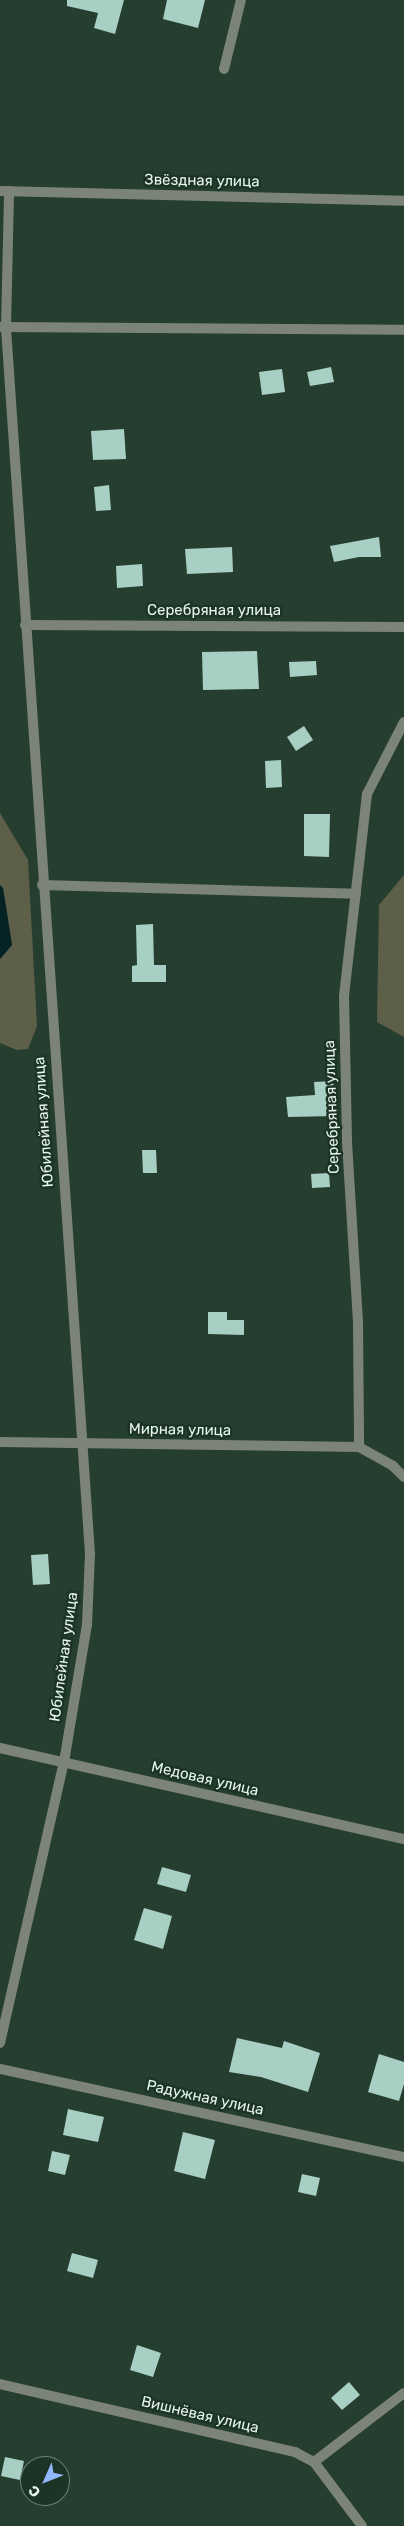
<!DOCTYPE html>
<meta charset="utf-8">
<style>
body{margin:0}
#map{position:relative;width:404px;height:2526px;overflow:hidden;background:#263e2f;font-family:Rubik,sans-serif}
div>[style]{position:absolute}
.green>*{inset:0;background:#5d5f48}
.water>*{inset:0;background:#052324}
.building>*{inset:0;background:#a8cfc4}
.minor>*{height:10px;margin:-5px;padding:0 5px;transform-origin:5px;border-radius:5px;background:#7c8478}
span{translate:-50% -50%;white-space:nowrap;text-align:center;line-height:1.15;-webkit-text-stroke:5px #1c3425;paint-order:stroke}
.street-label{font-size:15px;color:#e7f6ec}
.north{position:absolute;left:20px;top:2456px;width:50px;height:50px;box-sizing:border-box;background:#1c3425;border:1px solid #6d8275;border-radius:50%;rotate:226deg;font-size:14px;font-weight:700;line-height:20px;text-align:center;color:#e7f6ec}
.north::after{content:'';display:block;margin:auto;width:18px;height:22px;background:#92b7fd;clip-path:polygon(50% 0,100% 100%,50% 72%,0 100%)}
</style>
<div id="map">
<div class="green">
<i style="clip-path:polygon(0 813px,28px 860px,37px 1026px,28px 1049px,17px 1050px,0 1043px,0 959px,12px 945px,3px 889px,0 885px)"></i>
<i style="clip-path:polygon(404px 875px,404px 1037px,377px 1022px,379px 905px)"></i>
</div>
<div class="water">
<i style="clip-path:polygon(0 885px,3px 888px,12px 945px,0 959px)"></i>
</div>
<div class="building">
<i style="clip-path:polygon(67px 0,124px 0,115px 34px,94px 28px,98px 13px,67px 6px)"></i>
<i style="clip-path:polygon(167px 0,205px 0,198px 28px,163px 19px)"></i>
<i style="clip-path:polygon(331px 367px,334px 382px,310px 386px,307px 372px)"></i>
<i style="clip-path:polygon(282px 369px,285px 392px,262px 395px,259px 372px)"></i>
<i style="clip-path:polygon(124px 429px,126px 459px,93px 460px,91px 431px)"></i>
<i style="clip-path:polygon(109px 485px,111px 510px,96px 511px,94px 487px)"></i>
<i style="clip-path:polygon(379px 537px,381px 557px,359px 557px,334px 562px,330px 546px)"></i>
<i style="clip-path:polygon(232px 547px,233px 572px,187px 574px,185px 549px)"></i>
<i style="clip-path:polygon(142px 564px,143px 586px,117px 588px,116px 566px)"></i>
<i style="clip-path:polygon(257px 651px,259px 689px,203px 690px,202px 652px)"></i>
<i style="clip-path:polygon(316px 661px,317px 675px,290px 677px,289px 662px)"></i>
<i style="clip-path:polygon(304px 726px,313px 740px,296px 751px,287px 737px)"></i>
<i style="clip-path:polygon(281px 760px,282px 787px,266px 788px,265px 761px)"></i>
<i style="clip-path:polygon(304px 814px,330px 814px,329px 857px,304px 856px)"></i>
<i style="clip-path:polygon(153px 924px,154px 965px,166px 965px,166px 982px,132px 982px,132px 966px,137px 965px,136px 925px)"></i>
<i style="clip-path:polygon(333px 1081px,336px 1116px,288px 1117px,286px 1097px,315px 1095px,314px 1082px)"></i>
<i style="clip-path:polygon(142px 1150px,156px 1150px,157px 1173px,143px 1173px)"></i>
<i style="clip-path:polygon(329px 1173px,330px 1187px,312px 1188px,311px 1174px)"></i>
<i style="clip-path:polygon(208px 1312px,227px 1312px,227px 1320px,244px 1320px,244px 1335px,208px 1334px)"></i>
<i style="clip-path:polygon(48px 1554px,50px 1584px,33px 1585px,31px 1555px)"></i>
<i style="clip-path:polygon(162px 1867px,191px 1875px,186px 1892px,157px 1884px)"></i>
<i style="clip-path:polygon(144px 1908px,172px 1916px,163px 1949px,134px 1940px)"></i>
<i style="clip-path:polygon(237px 2038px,282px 2048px,284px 2041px,320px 2053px,308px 2092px,261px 2077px,229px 2072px)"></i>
<i style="clip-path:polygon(379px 2054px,404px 2062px,404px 2084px,399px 2101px,368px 2092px)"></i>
<i style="clip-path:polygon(68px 2109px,104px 2117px,98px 2142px,63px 2135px)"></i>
<i style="clip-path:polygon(183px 2132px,215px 2140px,205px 2179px,174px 2171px)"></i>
<i style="clip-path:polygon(52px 2151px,70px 2155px,65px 2175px,48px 2171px)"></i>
<i style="clip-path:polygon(302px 2174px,320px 2178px,316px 2196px,298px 2192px)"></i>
<i style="clip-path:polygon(72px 2253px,98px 2260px,93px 2278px,67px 2271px)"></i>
<i style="clip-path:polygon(137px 2345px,161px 2353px,153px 2377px,130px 2370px)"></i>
<i style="clip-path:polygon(349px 2382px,360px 2395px,342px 2410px,331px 2398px)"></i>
<i style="clip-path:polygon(5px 2457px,24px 2461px,20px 2480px,1px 2476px)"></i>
</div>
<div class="minor">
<i style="left:224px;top:69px;width:71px;rotate:-76.2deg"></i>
<i style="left:0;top:191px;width:404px;rotate:1.4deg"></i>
<i style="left:1px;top:327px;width:403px;rotate:0.4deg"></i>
<i style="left:25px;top:625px;width:379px;rotate:0.3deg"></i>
<i style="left:404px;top:722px;width:81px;rotate:117.2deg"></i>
<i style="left:367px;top:794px;width:203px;rotate:96.5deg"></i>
<i style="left:344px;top:996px;width:146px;rotate:88.8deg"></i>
<i style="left:347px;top:1142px;width:180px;rotate:86.5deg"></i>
<i style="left:358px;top:1322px;width:125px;rotate:89.5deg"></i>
<i style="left:359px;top:1447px;width:39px;rotate:29deg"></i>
<i style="left:393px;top:1466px;width:16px;rotate:45deg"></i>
<i style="left:42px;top:885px;width:314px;rotate:1.6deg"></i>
<i style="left:0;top:1442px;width:359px;rotate:0.8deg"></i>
<i style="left:0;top:1748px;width:414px;rotate:12.7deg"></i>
<i style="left:0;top:2043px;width:288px;rotate:-77.2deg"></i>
<i style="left:64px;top:1762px;width:139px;rotate:-80.5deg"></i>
<i style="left:87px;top:1625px;width:71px;rotate:-87.6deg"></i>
<i style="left:90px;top:1554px;width:1230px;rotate:-93.92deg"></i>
<i style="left:6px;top:327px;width:136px;rotate:-88.7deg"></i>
<i style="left:0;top:2069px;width:413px;rotate:12.3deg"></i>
<i style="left:0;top:2384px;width:303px;rotate:13deg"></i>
<i style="left:295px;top:2452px;width:21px;rotate:28deg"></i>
<i style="left:314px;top:2462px;width:80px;rotate:53.1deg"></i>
<i style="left:314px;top:2462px;width:113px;rotate:-37.5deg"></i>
</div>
<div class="street-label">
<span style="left:202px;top:181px;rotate:1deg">Звёздная улица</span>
<span style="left:214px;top:611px">Серебряная улица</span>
<span style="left:332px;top:1107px;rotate:-92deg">Серебряная улица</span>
<span style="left:44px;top:1122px;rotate:-94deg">Юбилейная улица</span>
<span style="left:180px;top:1430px;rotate:1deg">Мирная улица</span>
<span style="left:64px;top:1657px;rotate:-82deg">Юбилейная улица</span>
<span style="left:205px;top:1779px;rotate:13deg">Медовая улица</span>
<span style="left:205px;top:2098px;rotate:12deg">Радужная улица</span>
<span style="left:200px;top:2415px;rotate:13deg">Вишнёвая улица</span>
</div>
<div class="north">С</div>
</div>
